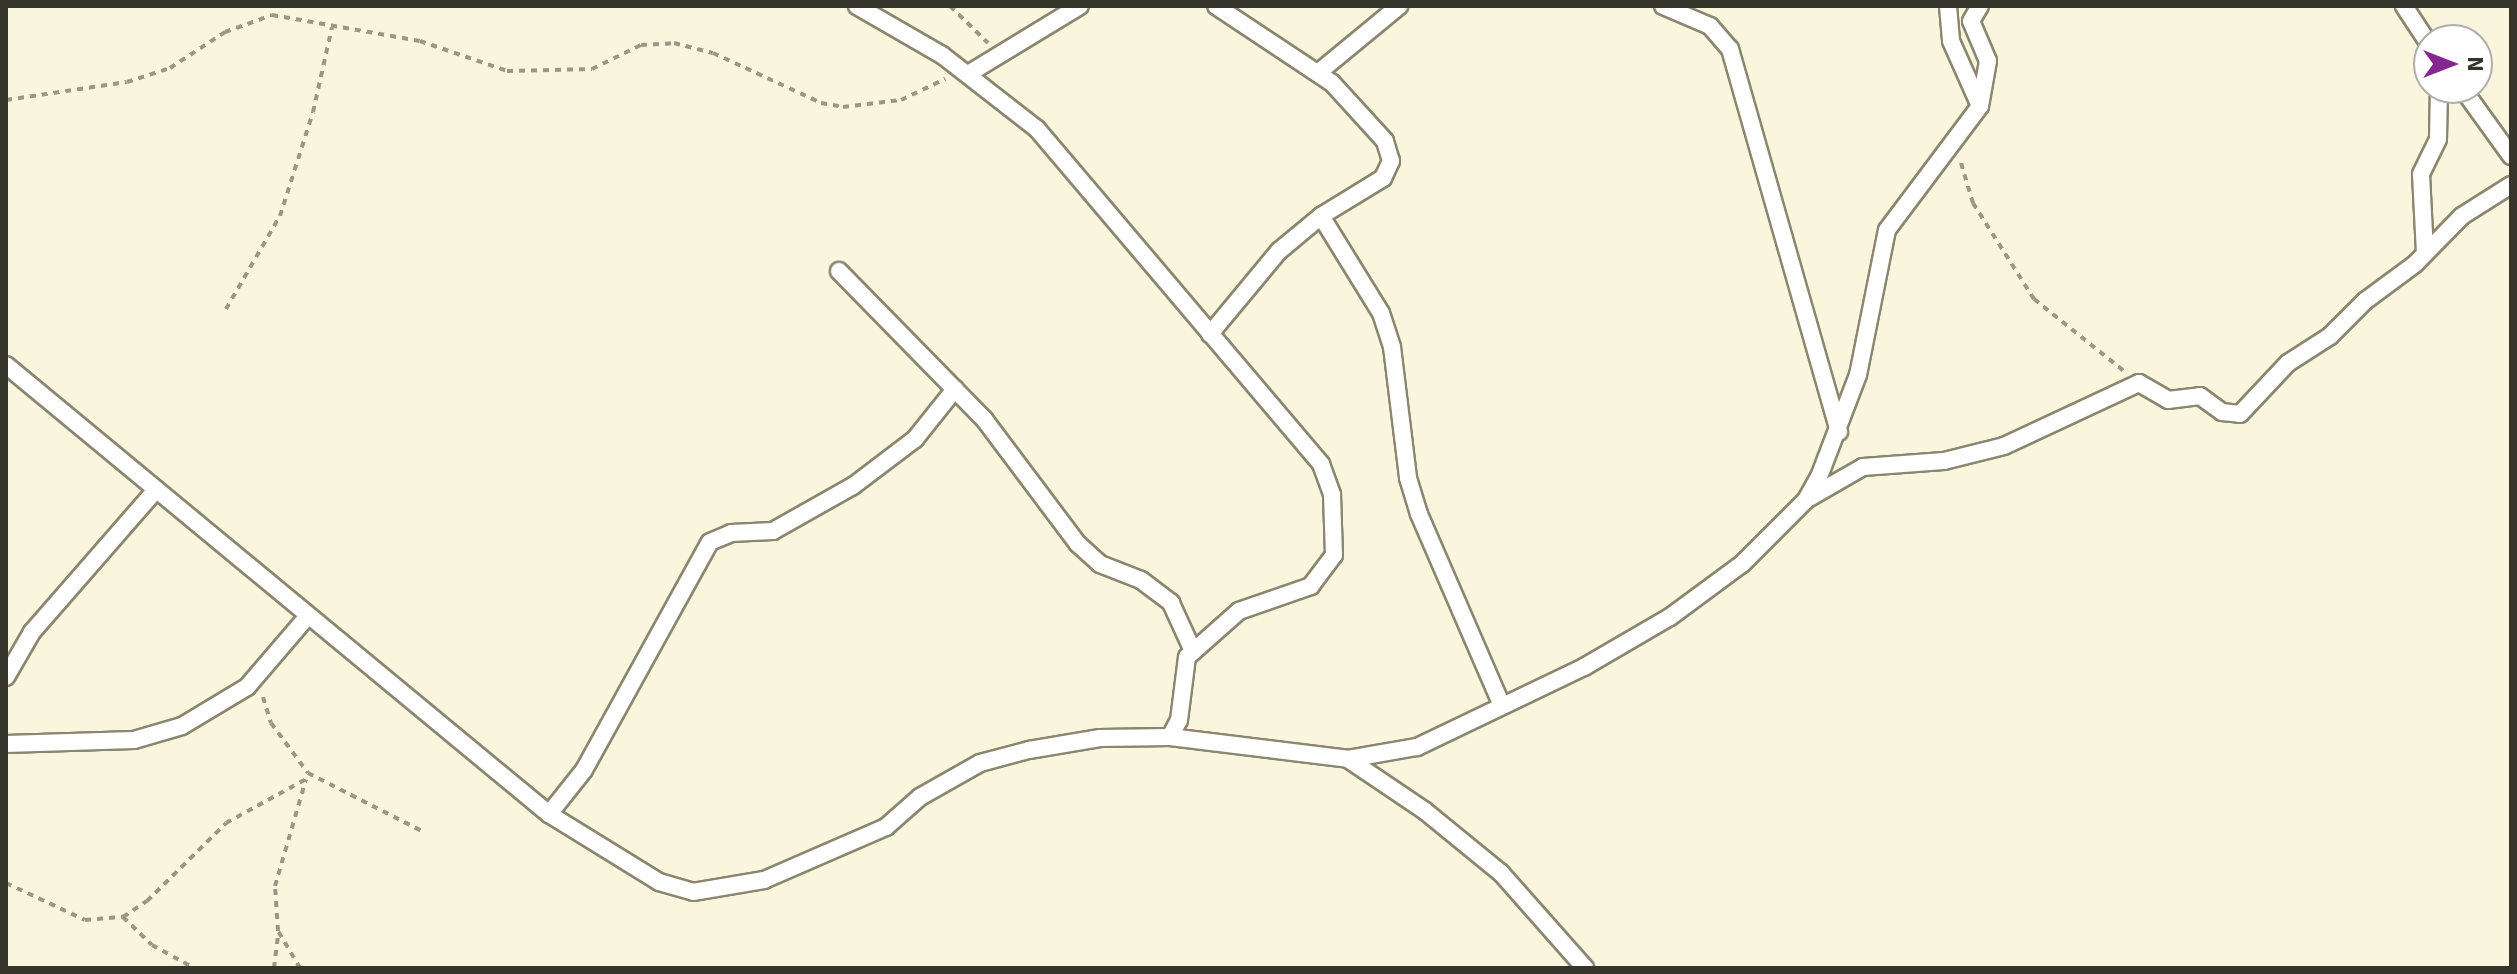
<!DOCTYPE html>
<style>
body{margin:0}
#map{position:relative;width:2517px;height:974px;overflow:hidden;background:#faf6dd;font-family:Signika,sans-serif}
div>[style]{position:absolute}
.path>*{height:4px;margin-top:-2px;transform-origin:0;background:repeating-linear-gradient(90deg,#9a9786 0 6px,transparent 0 12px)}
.roads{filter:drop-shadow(2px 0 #8a8670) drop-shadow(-2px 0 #8a8670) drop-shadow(0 2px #8a8670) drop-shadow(0 -2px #8a8670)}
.street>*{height:16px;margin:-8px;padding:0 8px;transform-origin:8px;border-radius:8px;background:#fff}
span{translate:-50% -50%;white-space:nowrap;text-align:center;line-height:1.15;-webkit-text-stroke:6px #fff;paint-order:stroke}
.frame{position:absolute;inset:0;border:8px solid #36352b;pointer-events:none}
.north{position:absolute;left:2413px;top:24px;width:80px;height:80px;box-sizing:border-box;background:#fff;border:2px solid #afaeaa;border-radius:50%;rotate:90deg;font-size:22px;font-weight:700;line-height:32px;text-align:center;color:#36352b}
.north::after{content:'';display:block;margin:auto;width:28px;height:36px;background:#862690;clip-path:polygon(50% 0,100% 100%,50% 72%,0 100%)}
</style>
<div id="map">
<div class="path">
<i style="left:950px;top:6px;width:53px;rotate:44.2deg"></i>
<i style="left:6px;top:100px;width:122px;rotate:-8.5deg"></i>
<i style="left:127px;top:82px;width:45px;rotate:-18deg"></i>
<i style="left:170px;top:68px;width:66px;rotate:-33.2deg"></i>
<i style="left:225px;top:32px;width:50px;rotate:-19.9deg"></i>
<i style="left:272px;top:15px;width:150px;rotate:10deg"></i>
<i style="left:420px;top:41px;width:92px;rotate:19deg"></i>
<i style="left:507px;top:71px;width:85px;rotate:-1.3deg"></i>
<i style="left:592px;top:69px;width:55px;rotate:-26.1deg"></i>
<i style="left:641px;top:45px;width:33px;rotate:-3deg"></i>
<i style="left:674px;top:43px;width:40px;rotate:14.4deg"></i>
<i style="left:713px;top:53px;width:119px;rotate:24.8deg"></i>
<i style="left:821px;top:103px;width:22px;rotate:10deg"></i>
<i style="left:843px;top:107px;width:58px;rotate:-6.9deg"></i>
<i style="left:901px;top:100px;width:49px;rotate:-25.5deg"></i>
<i style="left:1961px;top:163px;width:42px;rotate:73.3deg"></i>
<i style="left:1973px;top:203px;width:114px;rotate:57.6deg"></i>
<i style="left:2034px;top:299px;width:115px;rotate:38.7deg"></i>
<i style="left:226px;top:309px;width:108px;rotate:-59.9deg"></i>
<i style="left:280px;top:216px;width:109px;rotate:-72.4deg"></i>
<i style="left:313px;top:112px;width:87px;rotate:-77.4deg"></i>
<i style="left:263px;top:697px;width:27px;rotate:73deg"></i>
<i style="left:271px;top:723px;width:62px;rotate:53.5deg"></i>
<i style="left:308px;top:773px;width:128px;rotate:27deg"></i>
<i style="left:6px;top:883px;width:87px;rotate:25.1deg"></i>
<i style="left:85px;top:920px;width:38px;rotate:-5deg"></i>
<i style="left:123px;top:917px;width:29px;rotate:-34deg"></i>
<i style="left:147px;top:901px;width:111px;rotate:-44.6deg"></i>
<i style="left:226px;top:823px;width:91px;rotate:-28.8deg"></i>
<i style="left:123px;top:917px;width:40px;rotate:44deg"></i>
<i style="left:152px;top:945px;width:48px;rotate:28.7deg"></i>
<i style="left:274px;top:968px;width:35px;rotate:-83deg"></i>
<i style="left:300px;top:968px;width:43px;rotate:-120.7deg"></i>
<i style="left:278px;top:931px;width:45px;rotate:-93.8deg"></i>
<i style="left:275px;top:886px;width:111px;rotate:-73.8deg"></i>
</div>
<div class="roads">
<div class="street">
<i style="left:857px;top:6px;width:98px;rotate:30deg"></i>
<i style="left:942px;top:55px;width:120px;rotate:37.9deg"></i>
<i style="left:1037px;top:129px;width:439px;rotate:49.7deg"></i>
<i style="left:1321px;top:464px;width:33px;rotate:70deg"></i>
<i style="left:1332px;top:495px;width:60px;rotate:88.1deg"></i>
<i style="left:1334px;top:555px;width:39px;rotate:127deg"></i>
<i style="left:1311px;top:586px;width:76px;rotate:160.9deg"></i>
<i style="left:1239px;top:611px;width:69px;rotate:138.5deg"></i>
<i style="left:1187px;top:657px;width:64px;rotate:97.2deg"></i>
<i style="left:1179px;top:720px;width:19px;rotate:118deg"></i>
<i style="left:1663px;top:6px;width:51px;rotate:23.1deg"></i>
<i style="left:1710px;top:26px;width:30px;rotate:49deg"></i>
<i style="left:1730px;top:49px;width:398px;rotate:74.1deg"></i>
<i style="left:1948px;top:6px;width:35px;rotate:85deg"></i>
<i style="left:1951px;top:41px;width:71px;rotate:66deg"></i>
<i style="left:2404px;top:6px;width:45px;rotate:56.7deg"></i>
<i style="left:1319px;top:72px;width:104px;rotate:-39.5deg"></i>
<i style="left:968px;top:74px;width:131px;rotate:-31.3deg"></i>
<i style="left:2462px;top:88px;width:84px;rotate:54.2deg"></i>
<i style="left:1321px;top:216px;width:114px;rotate:58.3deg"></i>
<i style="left:1381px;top:313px;width:36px;rotate:72deg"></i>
<i style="left:1392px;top:347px;width:132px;rotate:83deg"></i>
<i style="left:1408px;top:478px;width:38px;rotate:73deg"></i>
<i style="left:1419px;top:514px;width:209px;rotate:66.6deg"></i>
<i style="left:2425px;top:253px;width:79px;rotate:-92.9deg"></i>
<i style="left:2421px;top:174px;width:39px;rotate:-64deg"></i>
<i style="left:2438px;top:139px;width:51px;rotate:-88.9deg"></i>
<i style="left:839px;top:271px;width:207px;rotate:45.6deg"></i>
<i style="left:984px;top:419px;width:156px;rotate:53.1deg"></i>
<i style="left:1078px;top:544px;width:30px;rotate:42deg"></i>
<i style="left:1100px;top:564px;width:44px;rotate:21.3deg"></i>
<i style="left:1141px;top:580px;width:38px;rotate:37deg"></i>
<i style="left:1171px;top:603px;width:53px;rotate:65.4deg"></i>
<i style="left:1210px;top:334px;width:108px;rotate:-50.3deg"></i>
<i style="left:1279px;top:251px;width:55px;rotate:-39.8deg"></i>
<i style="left:1321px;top:216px;width:73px;rotate:-31.5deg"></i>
<i style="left:1383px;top:178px;width:19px;rotate:-65deg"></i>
<i style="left:1391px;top:161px;width:21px;rotate:-107deg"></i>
<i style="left:1385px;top:141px;width:79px;rotate:-132.4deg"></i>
<i style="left:1332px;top:83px;width:139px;rotate:-146.4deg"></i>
<i style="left:6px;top:365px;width:705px;rotate:39.59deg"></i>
<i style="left:549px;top:814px;width:129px;rotate:31.7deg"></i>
<i style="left:659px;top:882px;width:35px;rotate:16deg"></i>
<i style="left:693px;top:892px;width:72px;rotate:-9.6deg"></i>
<i style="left:764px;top:880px;width:133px;rotate:-23.5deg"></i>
<i style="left:886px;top:827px;width:45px;rotate:-41.4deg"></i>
<i style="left:920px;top:797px;width:69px;rotate:-29.5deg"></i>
<i style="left:980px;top:763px;width:51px;rotate:-14.9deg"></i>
<i style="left:1029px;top:750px;width:72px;rotate:-9.6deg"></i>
<i style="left:1100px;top:738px;width:70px;rotate:-0.8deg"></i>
<i style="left:1170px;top:737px;width:179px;rotate:7deg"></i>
<i style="left:1348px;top:759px;width:70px;rotate:-9.9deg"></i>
<i style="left:1417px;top:747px;width:185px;rotate:-25.6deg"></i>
<i style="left:1584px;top:667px;width:99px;rotate:-30.2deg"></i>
<i style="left:1670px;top:617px;width:89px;rotate:-36.4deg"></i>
<i style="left:1742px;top:564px;width:91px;rotate:-45deg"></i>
<i style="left:1806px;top:500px;width:26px;rotate:-61deg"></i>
<i style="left:1819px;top:477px;width:109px;rotate:-69.1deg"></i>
<i style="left:1858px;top:375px;width:148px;rotate:-78.7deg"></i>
<i style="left:1887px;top:230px;width:155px;rotate:-53.1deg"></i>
<i style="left:1980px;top:106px;width:46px;rotate:-79.9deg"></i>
<i style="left:1988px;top:61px;width:43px;rotate:-113deg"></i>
<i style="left:1971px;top:21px;width:17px;rotate:-59deg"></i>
<i style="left:1809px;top:498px;width:62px;rotate:-29.9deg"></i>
<i style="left:1863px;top:467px;width:81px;rotate:-4.2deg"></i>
<i style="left:1944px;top:461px;width:62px;rotate:-14deg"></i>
<i style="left:2004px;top:446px;width:149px;rotate:-25deg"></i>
<i style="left:2139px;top:383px;width:34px;rotate:30deg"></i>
<i style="left:2168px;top:400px;width:32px;rotate:-7deg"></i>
<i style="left:2200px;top:396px;width:27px;rotate:36deg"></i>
<i style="left:2222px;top:412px;width:18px;rotate:6deg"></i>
<i style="left:2240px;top:414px;width:70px;rotate:-46.7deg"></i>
<i style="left:2288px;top:363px;width:50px;rotate:-32.7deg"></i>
<i style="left:2330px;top:336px;width:49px;rotate:-45deg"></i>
<i style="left:2365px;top:301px;width:62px;rotate:-36.5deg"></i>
<i style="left:2415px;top:264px;width:67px;rotate:-45.6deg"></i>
<i style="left:2462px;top:216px;width:58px;rotate:-32.3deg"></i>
<i style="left:6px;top:677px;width:52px;rotate:-60deg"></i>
<i style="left:32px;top:632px;width:189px;rotate:-48.9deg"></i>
<i style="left:6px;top:744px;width:128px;rotate:-1.8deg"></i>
<i style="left:134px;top:740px;width:50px;rotate:-16.3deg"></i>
<i style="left:182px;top:726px;width:76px;rotate:-31deg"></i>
<i style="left:247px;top:687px;width:92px;rotate:-49.4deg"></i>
<i style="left:1348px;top:759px;width:93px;rotate:34deg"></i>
<i style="left:1425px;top:811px;width:98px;rotate:39.2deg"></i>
<i style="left:1501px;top:873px;width:127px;rotate:48.5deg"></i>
<i style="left:549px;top:814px;width:56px;rotate:-51.5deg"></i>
<i style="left:584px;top:770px;width:260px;rotate:-61.1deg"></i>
<i style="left:710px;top:542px;width:23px;rotate:-23deg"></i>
<i style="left:731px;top:533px;width:42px;rotate:-2.7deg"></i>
<i style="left:773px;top:531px;width:92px;rotate:-29.4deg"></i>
<i style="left:853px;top:486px;width:78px;rotate:-37.2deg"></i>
<i style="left:915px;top:439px;width:64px;rotate:-51.3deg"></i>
</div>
</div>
<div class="frame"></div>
<div class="north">N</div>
</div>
